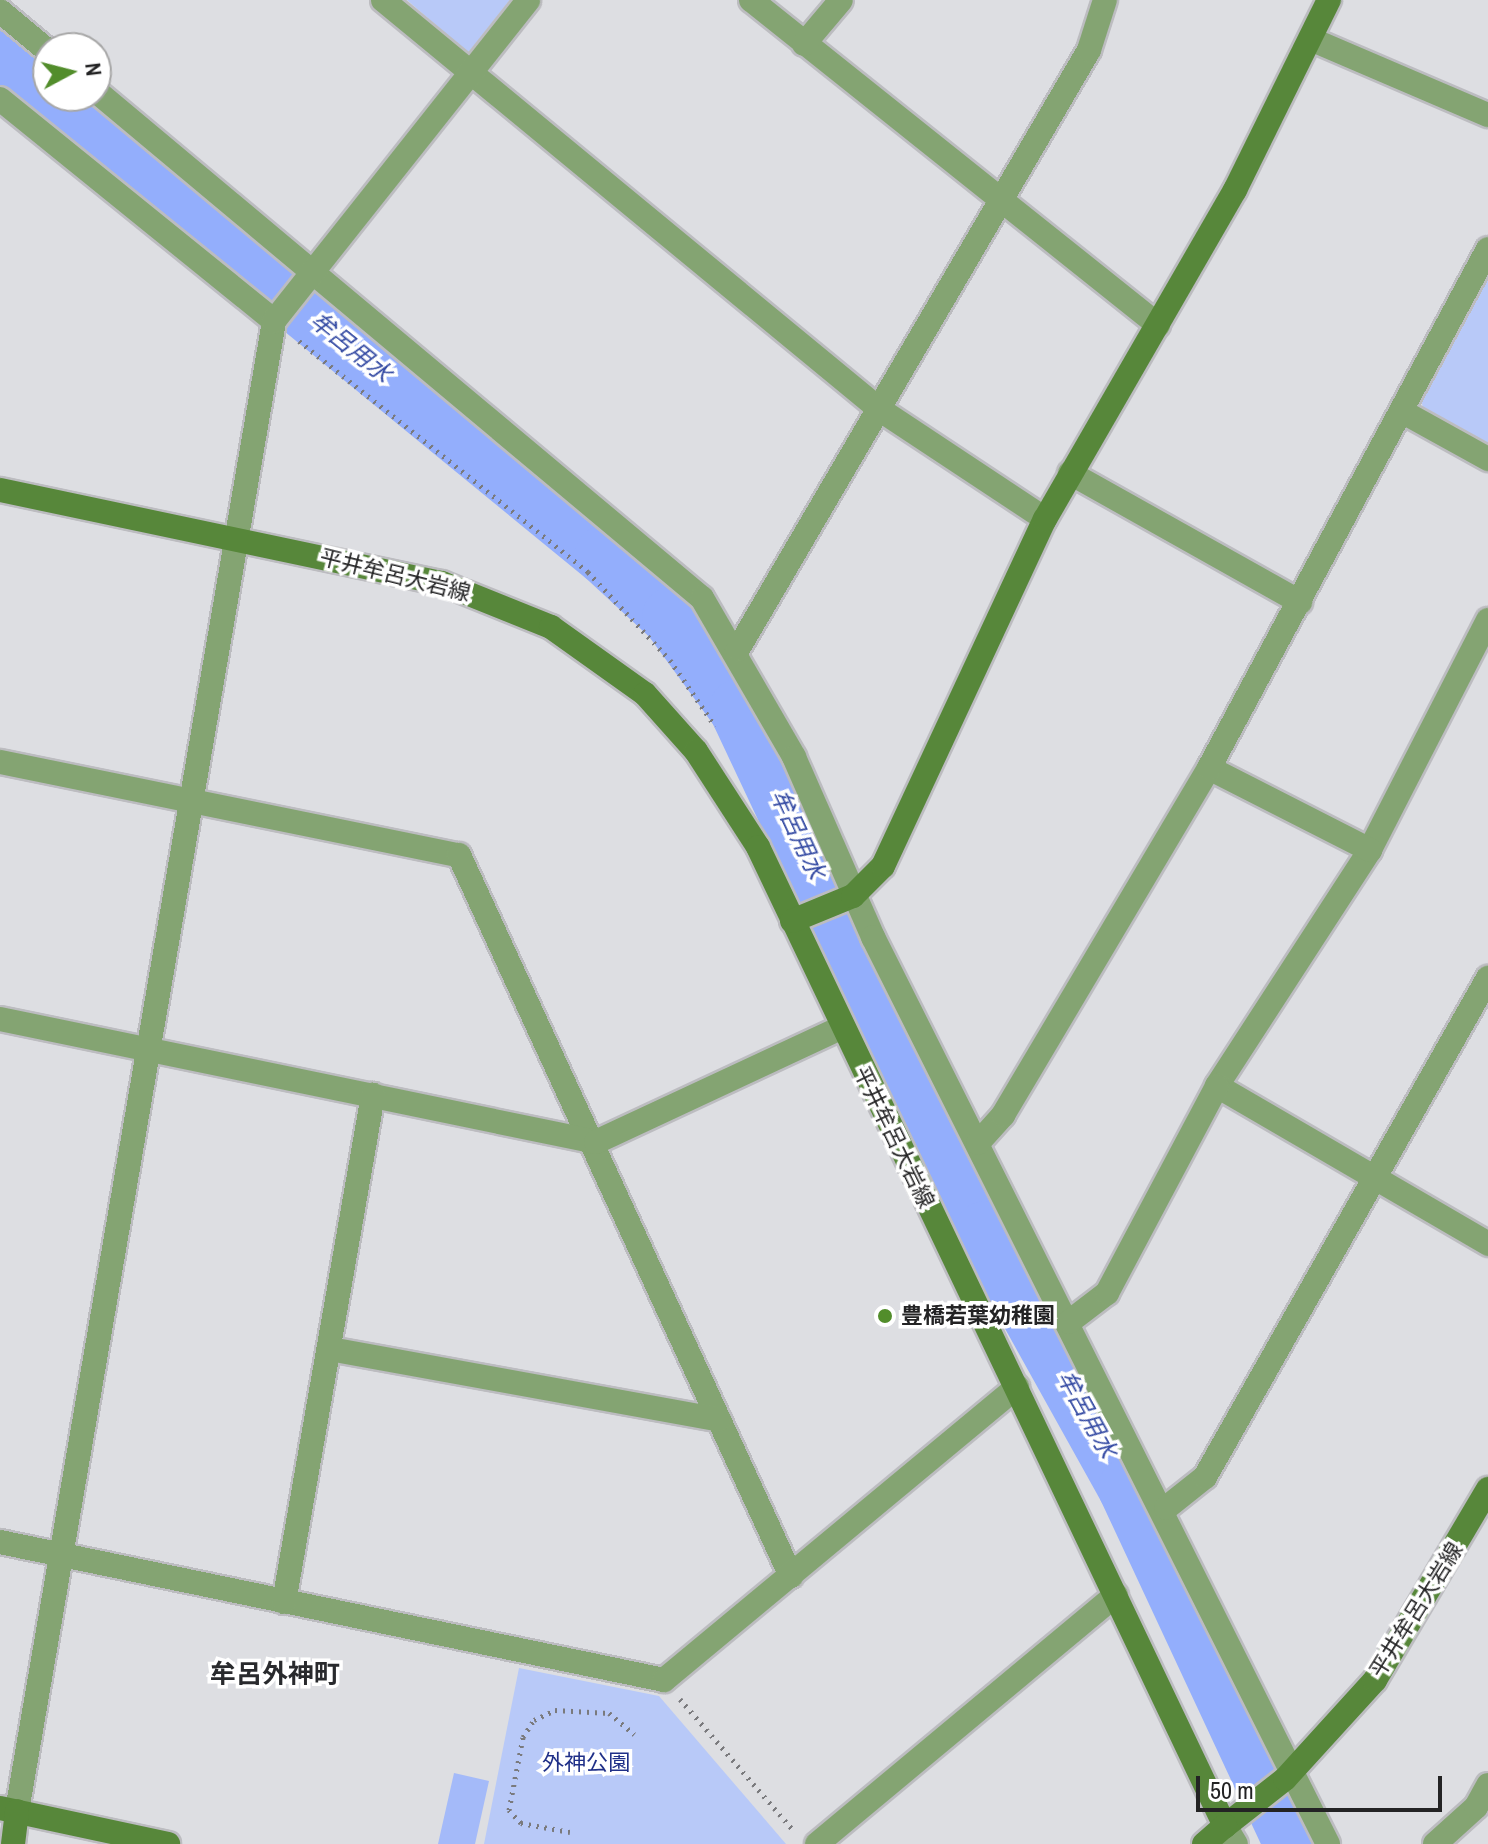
<!DOCTYPE html>
<meta charset="utf-8">
<style>
body{margin:0}
#map{position:relative;width:1488px;height:1844px;overflow:hidden;background:#dddee2;font-family:"Archivo Narrow","Noto Sans JP",sans-serif}
div>[style]{position:absolute}
.green>*{inset:0;background:#b8c9f8}
.river>*{height:60px;margin:-30px;padding:0 30px;transform-origin:30px;border-radius:30px;background:#93aefc}
.building>*{inset:0;background:#a4baf9}
.path>*{height:5px;margin-top:-2.5px;transform-origin:0;background:repeating-linear-gradient(90deg,#7a7a7d 0 2px,transparent 0 8px)}
.roads{filter:drop-shadow(2px 0 #bcbcc0) drop-shadow(-2px 0 #bcbcc0) drop-shadow(0 2px #bcbcc0) drop-shadow(0 -2px #bcbcc0)}
.street>*{height:24px;margin:-12px;padding:0 12px;transform-origin:12px;border-radius:12px;background:#84a472}
.secondary>*{height:24px;margin:-12px;padding:0 12px;transform-origin:12px;border-radius:12px;background:#57873a}
.dots>*{width:22px;height:22px;translate:-50% -50%;box-sizing:border-box;border:4px solid #fff;border-radius:50%}
span{translate:-50% -50%;white-space:nowrap;text-align:center;line-height:1.15;-webkit-text-stroke:7px #fff;paint-order:stroke}
.street-label{font-size:22px;color:#232324}
.poi-label{font-size:22px;color:#232324;font-weight:700}
.left{translate:0 -50%;text-align:left}
.park-label{font-size:22px;color:#203088}
.water-label{font-size:24px;color:#344aa3;font-style:italic}
.quarter-label{font-size:26px;color:#292a2d;font-weight:700}
.north{position:absolute;left:32px;top:32px;width:80px;height:80px;box-sizing:border-box;background:#fff;border:2px solid #a7a7a7;border-radius:50%;rotate:83deg;font-size:22px;font-weight:700;line-height:32px;text-align:center;color:#232324}
.north::after{content:'';display:block;margin:auto;width:28px;height:36px;background:#528d2b;clip-path:polygon(50% 0,100% 100%,50% 72%,0 100%)}
.scale{position:absolute;left:1196px;top:1776px;width:246px;height:36px;box-sizing:border-box;border:4px solid #232324;border-top:0;padding-left:10px;font-size:24px;line-height:28px;white-space:nowrap;color:#232324;-webkit-text-stroke:6px #fff;paint-order:stroke}
</style>
<div id="map">
<div class="green">
<i style="clip-path:polygon(407px 0,510px 0,468px 53px)"></i>
<i style="clip-path:polygon(1488px 274px,1488px 447px,1423px 411px,1421px 394px)"></i>
<i style="clip-path:polygon(519px 1668px,659px 1696px,786px 1844px,484px 1844px)"></i>
</div>
<div class="river">
<i style="left:0;top:60px;width:782px;rotate:39.29deg"></i>
<i style="left:605px;top:555px;width:91px;rotate:42.8deg"></i>
<i style="left:672px;top:617px;width:114px;rotate:53.9deg"></i>
<i style="left:739px;top:709px;width:577px;rotate:64.77deg"></i>
<i style="left:985px;top:1231px;width:294px;rotate:60.9deg"></i>
<i style="left:1128px;top:1488px;width:393px;rotate:65deg"></i>
</div>
<div class="building">
<i style="clip-path:polygon(454px 1773px,489px 1781px,475px 1844px,438px 1844px)"></i>
</div>
<div class="path">
<i style="left:299px;top:341px;width:370px;rotate:38.6deg"></i>
<i style="left:588px;top:572px;width:120px;rotate:47deg"></i>
<i style="left:670px;top:660px;width:80px;rotate:55.7deg"></i>
<i style="left:680px;top:1699px;width:174px;rotate:49.2deg"></i>
<i style="left:570px;top:1832px;width:50px;rotate:-169.6deg"></i>
<i style="left:521px;top:1823px;width:18px;rotate:-133deg"></i>
<i style="left:509px;top:1810px;width:74px;rotate:-79.1deg"></i>
<i style="left:523px;top:1737px;width:20px;rotate:-57deg"></i>
<i style="left:534px;top:1720px;width:23px;rotate:-25deg"></i>
<i style="left:555px;top:1710px;width:54px;rotate:3.2deg"></i>
<i style="left:609px;top:1713px;width:33px;rotate:40deg"></i>
</div>
<div class="roads">
<div class="street">
<i style="left:383px;top:0;width:643px;rotate:39.51deg"></i>
<i style="left:879px;top:409px;width:199px;rotate:33.5deg"></i>
<i style="left:751px;top:0;width:521px;rotate:38.61deg"></i>
<i style="left:0;top:11px;width:62px;rotate:39.8deg"></i>
<i style="left:1315px;top:41px;width:188px;rotate:23.2deg"></i>
<i style="left:804px;top:44px;width:57px;rotate:-49.9deg"></i>
<i style="left:96px;top:91px;width:790px;rotate:39.92deg"></i>
<i style="left:702px;top:598px;width:184px;rotate:59.9deg"></i>
<i style="left:794px;top:757px;width:197px;rotate:66.3deg"></i>
<i style="left:873px;top:937px;width:1015px;rotate:63.36deg"></i>
<i style="left:0;top:99px;width:353px;rotate:39deg"></i>
<i style="left:1405px;top:413px;width:95px;rotate:29deg"></i>
<i style="left:1070px;top:473px;width:264px;rotate:29.3deg"></i>
<i style="left:1488px;top:620px;width:259px;rotate:117.2deg"></i>
<i style="left:1370px;top:850px;width:281px;rotate:123deg"></i>
<i style="left:1217px;top:1086px;width:314px;rotate:30.2deg"></i>
<i style="left:738px;top:649px;width:694px;rotate:-59.63deg"></i>
<i style="left:1089px;top:50px;width:52px;rotate:-72.3deg"></i>
<i style="left:0;top:762px;width:468px;rotate:11.5deg"></i>
<i style="left:459px;top:855px;width:794px;rotate:65.28deg"></i>
<i style="left:1209px;top:768px;width:181px;rotate:27deg"></i>
<i style="left:0;top:1019px;width:609px;rotate:11.66deg"></i>
<i style="left:596px;top:1142px;width:270px;rotate:-25deg"></i>
<i style="left:978px;top:1143px;width:38px;rotate:-48deg"></i>
<i style="left:1003px;top:1115px;width:404px;rotate:-59.3deg"></i>
<i style="left:1209px;top:768px;width:589px;rotate:-61.74deg"></i>
<i style="left:1069px;top:1322px;width:48px;rotate:-37.3deg"></i>
<i style="left:1107px;top:1293px;width:234px;rotate:-62deg"></i>
<i style="left:330px;top:1349px;width:395px;rotate:10.3deg"></i>
<i style="left:1166px;top:1508px;width:50px;rotate:-38.5deg"></i>
<i style="left:1205px;top:1477px;width:574px;rotate:-60.44deg"></i>
<i style="left:0;top:1542px;width:678px;rotate:11.74deg"></i>
<i style="left:664px;top:1680px;width:459px;rotate:-39.7deg"></i>
<i style="left:284px;top:1602px;width:515px;rotate:-80.04deg"></i>
<i style="left:17px;top:1811px;width:1512px;rotate:-80.21deg"></i>
<i style="left:274px;top:321px;width:409px;rotate:-51.6deg"></i>
<i style="left:1225px;top:1826px;width:21px;rotate:59deg"></i>
<i style="left:817px;top:1844px;width:389px;rotate:-39.8deg"></i>
<i style="left:1435px;top:1844px;width:55px;rotate:-42.1deg"></i>
<i style="left:1476px;top:1807px;width:25px;rotate:-61deg"></i>
</div>
<div class="secondary">
<i style="left:0;top:490px;width:452px;rotate:11.9deg"></i>
<i style="left:442px;top:583px;width:118px;rotate:22deg"></i>
<i style="left:551px;top:627px;width:115px;rotate:35.5deg"></i>
<i style="left:645px;top:694px;width:76px;rotate:48.2deg"></i>
<i style="left:696px;top:751px;width:114px;rotate:57.1deg"></i>
<i style="left:758px;top:847px;width:1085px;rotate:64.5deg"></i>
<i style="left:1225px;top:1826px;width:76px;rotate:-38.1deg"></i>
<i style="left:1285px;top:1779px;width:134px;rotate:-47.7deg"></i>
<i style="left:1375px;top:1680px;width:222px;rotate:-59.4deg"></i>
<i style="left:792px;top:921px;width:66px;rotate:-22.3deg"></i>
<i style="left:853px;top:896px;width:42px;rotate:-45deg"></i>
<i style="left:883px;top:866px;width:383px;rotate:-65deg"></i>
<i style="left:1045px;top:519px;width:380px;rotate:-60deg"></i>
<i style="left:1235px;top:190px;width:212px;rotate:-63.7deg"></i>
<i style="left:0;top:1808px;width:172px;rotate:12.1deg"></i>
<i style="left:13px;top:1844px;width:33px;rotate:-83deg"></i>
<i style="left:1204px;top:1844px;width:28px;rotate:-41deg"></i>
</div>
</div>
<div class="dots">
<i style="left:885px;top:1316px;background:#528d2b"></i>
</div>
<div class="street-label">
<span style="left:395px;top:575px;rotate:14deg">平井牟呂大岩線</span>
<span style="left:894px;top:1137px;rotate:64deg">平井牟呂大岩線</span>
<span style="left:1416px;top:1610px;rotate:-58deg">平井牟呂大岩線</span>
</div>
<div class="poi-label">
<span class="left" style="left:901px;top:1316px">豊橋若葉幼稚園</span>
</div>
<div class="park-label">
<span style="left:586px;top:1763px">外神公園</span>
</div>
<div class="water-label">
<span style="left:351px;top:347px;rotate:39deg">牟呂用水</span>
<span style="left:798px;top:834px;rotate:65deg">牟呂用水</span>
<span style="left:1087px;top:1414px;rotate:61deg">牟呂用水</span>
</div>
<div class="quarter-label">
<span style="left:275px;top:1674px">牟呂外神町</span>
</div>
<div class="north">N</div>
<div class="scale">50 m</div>
</div>
